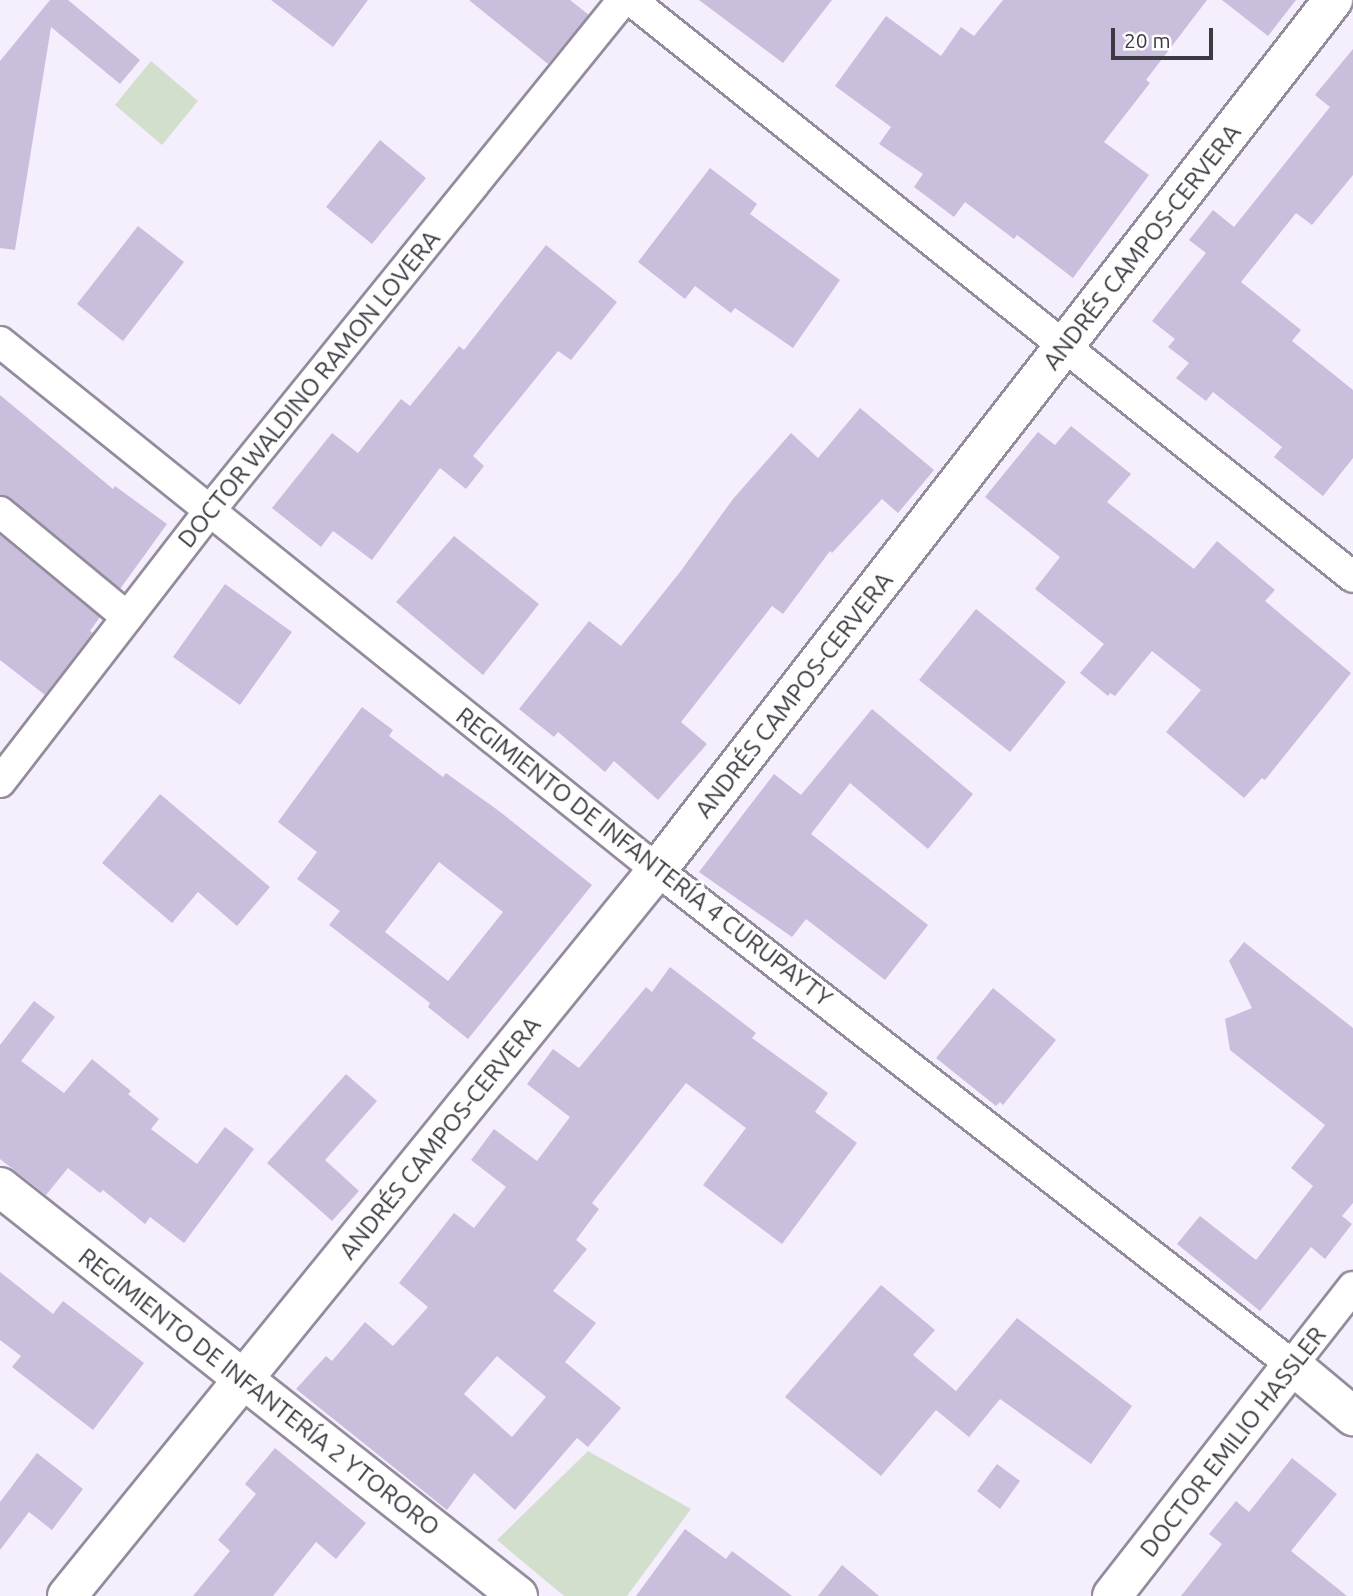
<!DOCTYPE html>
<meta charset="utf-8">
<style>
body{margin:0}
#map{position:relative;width:1353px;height:1596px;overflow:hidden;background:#f5eefd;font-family:Ubuntu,sans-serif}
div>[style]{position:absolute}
.green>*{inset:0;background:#d2dfcd}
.building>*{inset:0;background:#c9bfdc}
.roads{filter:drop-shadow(2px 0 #948c9d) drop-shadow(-2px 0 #948c9d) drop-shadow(0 2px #948c9d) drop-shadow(0 -2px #948c9d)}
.street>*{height:30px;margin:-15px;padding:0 15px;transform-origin:15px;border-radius:15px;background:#fff}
.secondary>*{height:38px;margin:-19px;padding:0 19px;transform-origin:19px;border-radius:19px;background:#fff}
span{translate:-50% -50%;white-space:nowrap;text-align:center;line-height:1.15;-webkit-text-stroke:6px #fefefe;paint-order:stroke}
.street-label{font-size:24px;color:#3d3a41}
.scale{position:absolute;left:1111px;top:28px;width:102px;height:32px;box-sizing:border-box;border:4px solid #3d3a41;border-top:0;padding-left:9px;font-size:21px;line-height:24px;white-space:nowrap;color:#3d3a41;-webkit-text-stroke:5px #fefefe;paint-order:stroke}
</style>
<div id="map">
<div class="green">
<i style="clip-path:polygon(151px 61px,198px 101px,162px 145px,115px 105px)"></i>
<i style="clip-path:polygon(588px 1451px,691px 1509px,627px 1596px,564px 1596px,497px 1540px)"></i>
</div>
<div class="building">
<i style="clip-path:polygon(50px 0,68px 0,140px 60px,120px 84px,51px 27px,15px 250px,0 248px,0 61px)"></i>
<i style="clip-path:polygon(271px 0,368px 0,333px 47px)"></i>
<i style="clip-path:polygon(469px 0,570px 0,589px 15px,548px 64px)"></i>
<i style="clip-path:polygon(699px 0,832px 0,783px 63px)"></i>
<i style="clip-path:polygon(1003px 0,1207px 0,1146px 80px,1150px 83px,1104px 142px,1149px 175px,1073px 278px,1017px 235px,1014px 239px,965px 202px,954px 217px,914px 187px,923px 174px,879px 144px,891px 127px,835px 86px,886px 16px,941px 56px,961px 27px,974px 36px)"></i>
<i style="clip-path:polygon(1222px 0,1296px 0,1268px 36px)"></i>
<i style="clip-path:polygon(1353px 49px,1353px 175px,1312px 225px,1296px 213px,1241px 282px,1301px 330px,1292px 341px,1353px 390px,1353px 458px,1323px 496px,1274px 457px,1282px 447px,1213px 392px,1206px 401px,1176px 378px,1189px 363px,1168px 347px,1175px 339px,1152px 321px,1206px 253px,1189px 240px,1213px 210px,1234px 227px,1330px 107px,1315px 95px)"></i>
<i style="clip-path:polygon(380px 140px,426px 178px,372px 244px,326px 207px)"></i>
<i style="clip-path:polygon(710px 168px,757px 204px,750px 214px,840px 280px,793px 348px,735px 308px,731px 313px,695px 286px,685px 299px,638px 262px)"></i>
<i style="clip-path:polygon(138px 226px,184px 262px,123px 341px,77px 304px)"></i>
<i style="clip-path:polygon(546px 245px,617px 302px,571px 360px,558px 351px,473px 456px,484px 466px,466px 489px,440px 468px,372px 560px,333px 531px,321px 547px,272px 508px,332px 433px,358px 453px,401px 399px,410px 406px,459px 346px,464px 350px)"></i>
<i style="clip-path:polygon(0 395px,113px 489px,115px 486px,167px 524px,120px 589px,11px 499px,0 495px)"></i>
<i style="clip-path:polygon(860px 408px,934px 470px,898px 513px,882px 499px,832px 553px,830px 551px,783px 614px,772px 606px,681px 722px,707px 744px,658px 800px,614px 761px,605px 772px,558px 732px,554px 737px,519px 709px,589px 621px,621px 646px,680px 572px,733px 499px,791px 433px,818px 458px)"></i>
<i style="clip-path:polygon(1071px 426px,1131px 474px,1107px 502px,1194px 569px,1217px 541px,1275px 590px,1265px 601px,1351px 673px,1265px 780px,1262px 778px,1244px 798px,1166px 732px,1201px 690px,1152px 651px,1115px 696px,1110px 693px,1108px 696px,1080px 673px,1104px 644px,1035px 589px,1060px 557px,985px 497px,1038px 432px,1055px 445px)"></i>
<i style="clip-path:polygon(0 535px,100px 617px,90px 631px,93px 633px,45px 695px,0 660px)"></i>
<i style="clip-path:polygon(454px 536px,539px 604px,483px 675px,396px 602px)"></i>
<i style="clip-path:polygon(225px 584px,292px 632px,240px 705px,173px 657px)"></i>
<i style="clip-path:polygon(976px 609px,1066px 682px,1010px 752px,919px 680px)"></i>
<i style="clip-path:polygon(evenodd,362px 707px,393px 730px,389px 736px,443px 777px,446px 773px,499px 811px,592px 885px,468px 1039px,428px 1007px,430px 1003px,329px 925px,340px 911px,297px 879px,317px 852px,278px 822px,362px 707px,439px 862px,503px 912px,448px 981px,385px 932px,439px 862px)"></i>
<i style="clip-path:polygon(872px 709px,973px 794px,928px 849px,850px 783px,811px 834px,928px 925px,885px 980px,806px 919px,792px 937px,699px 872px,774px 774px,801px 795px)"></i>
<i style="clip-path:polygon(160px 794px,270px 887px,237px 926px,198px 892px,172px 923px,102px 863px)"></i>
<i style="clip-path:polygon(1244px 942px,1353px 1028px,1353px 1203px,1342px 1216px,1352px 1224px,1325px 1259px,1311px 1247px,1260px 1311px,1177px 1244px,1200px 1216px,1256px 1260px,1313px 1186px,1291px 1168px,1325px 1125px,1230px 1050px,1225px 1019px,1252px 1008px,1229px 961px)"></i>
<i style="clip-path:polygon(evenodd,670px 967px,756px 1033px,752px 1038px,828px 1093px,815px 1112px,857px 1143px,782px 1244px,703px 1185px,746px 1128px,686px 1083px,592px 1203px,599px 1209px,576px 1240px,587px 1249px,553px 1291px,596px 1323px,565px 1362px,621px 1408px,588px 1447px,577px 1438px,515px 1510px,474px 1473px,447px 1510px,296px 1389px,326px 1356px,332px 1361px,365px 1322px,393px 1346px,428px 1307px,399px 1283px,454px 1213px,474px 1228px,506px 1187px,471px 1160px,494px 1129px,537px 1161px,570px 1117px,527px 1084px,553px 1049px,579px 1068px,646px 987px,652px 992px,670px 967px,497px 1356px,546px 1397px,512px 1437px,464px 1394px,497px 1356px)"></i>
<i style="clip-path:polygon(993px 988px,1056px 1040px,1003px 1105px,1000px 1102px,996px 1106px,936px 1058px)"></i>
<i style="clip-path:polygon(34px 1001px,55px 1017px,21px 1061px,64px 1093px,92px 1059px,131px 1091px,128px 1094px,159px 1119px,151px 1129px,197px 1164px,225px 1127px,254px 1149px,184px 1243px,150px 1217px,145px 1224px,103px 1190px,100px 1193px,68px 1168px,46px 1195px,0 1159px,0 1045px)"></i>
<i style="clip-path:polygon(346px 1074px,377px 1101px,325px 1160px,359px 1191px,332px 1221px,267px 1163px)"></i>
<i style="clip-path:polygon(0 1272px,53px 1314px,63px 1301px,144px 1363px,93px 1430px,12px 1367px,21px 1356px,0 1340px)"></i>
<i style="clip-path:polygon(881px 1285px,935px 1330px,913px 1355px,956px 1391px,1017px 1318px,1132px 1406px,1091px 1464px,1000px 1399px,969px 1437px,936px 1410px,881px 1476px,785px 1397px)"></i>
<i style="clip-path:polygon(275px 1448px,366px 1523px,336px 1559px,316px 1542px,273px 1596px,193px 1596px,230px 1551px,218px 1540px,256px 1494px,245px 1484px)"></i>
<i style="clip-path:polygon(37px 1453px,83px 1489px,52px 1530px,29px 1512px,0 1550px,0 1502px)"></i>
<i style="clip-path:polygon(1292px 1458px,1337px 1494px,1291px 1551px,1347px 1596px,1181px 1596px,1222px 1544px,1209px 1534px,1236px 1501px,1249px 1512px)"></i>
<i style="clip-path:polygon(997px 1464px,1020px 1481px,1000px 1509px,977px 1491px)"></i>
<i style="clip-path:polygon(685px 1529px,726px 1559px,732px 1551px,792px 1596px,636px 1596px)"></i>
<i style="clip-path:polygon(842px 1565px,879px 1596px,818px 1596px)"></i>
</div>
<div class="roads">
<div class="street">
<i style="left:631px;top:0;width:924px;rotate:38.63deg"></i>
<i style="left:0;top:342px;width:843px;rotate:38.79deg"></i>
<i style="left:657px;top:870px;width:805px;rotate:37.94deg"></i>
<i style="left:1292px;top:1365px;width:99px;rotate:-52deg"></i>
<i style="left:0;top:512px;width:165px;rotate:39.6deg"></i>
<i style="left:0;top:782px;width:345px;rotate:-52.3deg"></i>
<i style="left:211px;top:509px;width:655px;rotate:-51.01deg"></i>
</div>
<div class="secondary">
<i style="left:0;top:1187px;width:660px;rotate:38.29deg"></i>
<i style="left:67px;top:1596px;width:936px;rotate:-50.9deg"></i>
<i style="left:657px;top:870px;width:1102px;rotate:-52.15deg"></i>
<i style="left:1112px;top:1596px;width:293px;rotate:-52.1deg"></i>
<i style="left:1292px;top:1365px;width:80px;rotate:39.9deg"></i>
</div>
</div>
<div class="street-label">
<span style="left:1142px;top:247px;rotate:-52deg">ANDRÉS CAMPOS-CERVERA</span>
<span style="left:309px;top:389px;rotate:-51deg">DOCTOR WALDINO RAMON LOVERA</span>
<span style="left:794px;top:695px;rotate:-52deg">ANDRÉS CAMPOS-CERVERA</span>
<span style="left:644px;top:857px;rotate:38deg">REGIMIENTO DE INFANTERÍA 4 CURUPAYTY</span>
<span style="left:440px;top:1138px;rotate:-51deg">ANDRÉS CAMPOS-CERVERA</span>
<span style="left:259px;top:1392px;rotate:38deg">REGIMIENTO DE INFANTERÍA 2 YTORORO</span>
<span style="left:1233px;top:1442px;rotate:-52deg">DOCTOR EMILIO HASSLER</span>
</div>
<div class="scale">20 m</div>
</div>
